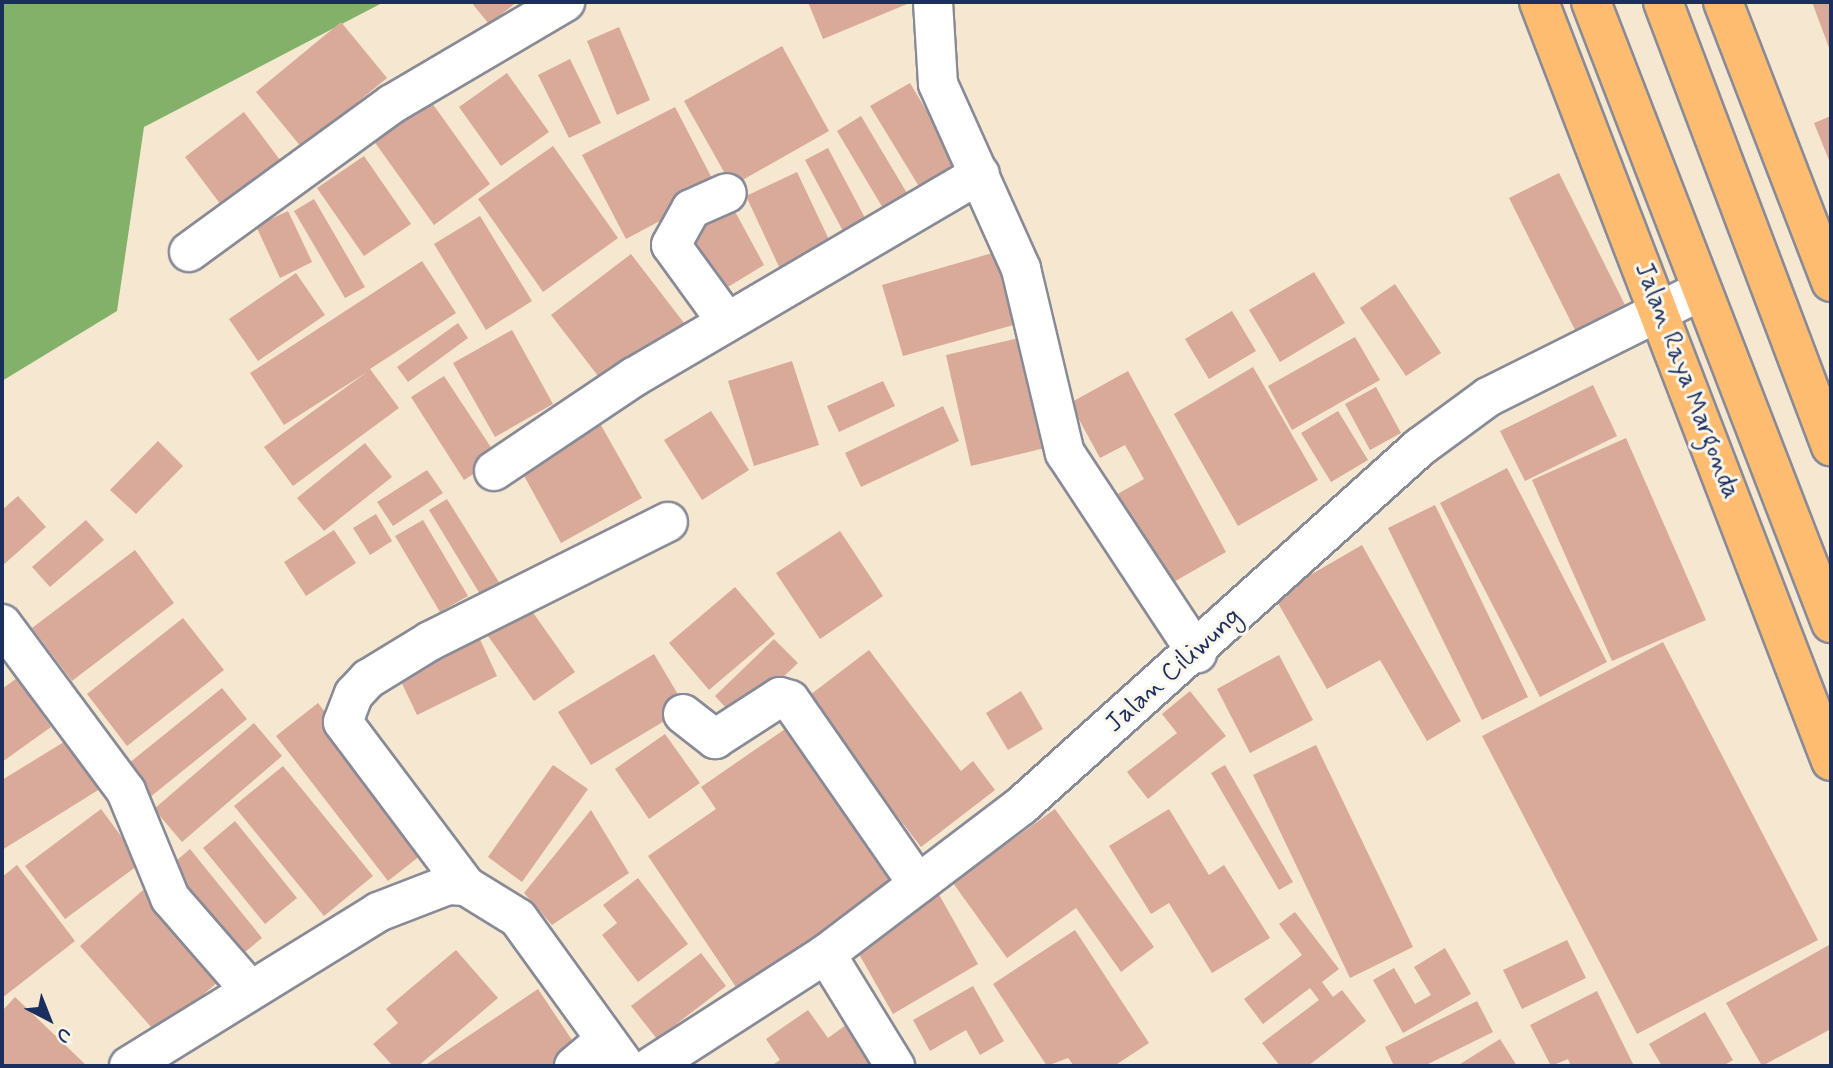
<!DOCTYPE html>
<style>
body{margin:0}
#map{position:relative;width:1833px;height:1068px;overflow:hidden;background:#f6e7d0;font-family:Mynerve,sans-serif}
div>[style]{position:absolute}
.forest>*{inset:0;background:#84b169}
.building>*{inset:0;background:#d9a999}
.roads{filter:drop-shadow(2px 0 #888b97) drop-shadow(-2px 0 #888b97) drop-shadow(0 2px #888b97) drop-shadow(0 -2px #888b97)}
.minor>*{height:38px;margin:-19px;padding:0 19px;transform-origin:19px;border-radius:19px;background:#fff}
.highway>*{height:38px;margin:-19px;padding:0 19px;transform-origin:19px;border-radius:19px;background:#fdbc70}
span{translate:-50% -50%;white-space:nowrap;text-align:center;line-height:1.15;-webkit-text-stroke:6px #fbf7ec;paint-order:stroke}
.street-label{font-size:26px;color:#1b2f5e}
.frame{position:absolute;inset:0;border:4px solid #1b2f5e;pointer-events:none}
.north{position:absolute;left:14px;top:984px;width:70px;height:70px;-webkit-text-stroke:5px #fbf7ec;paint-order:stroke;rotate:138deg;font-size:19px;font-weight:700;line-height:28px;text-align:center;color:#1b2f5e}
.north::after{content:'';display:block;margin:auto;width:24px;height:32px;background:#1b2f5e;clip-path:polygon(50% 0,100% 100%,50% 72%,0 100%)}
</style>
<div id="map">
<div class="forest">
<i style="clip-path:polygon(2px 2px,384px 2px,144px 127px,117px 311px,2px 381px)"></i>
</div>
<div class="building">
<i style="clip-path:polygon(471px 2px,517px 2px,489px 24px)"></i>
<i style="clip-path:polygon(808px 2px,912px 2px,823px 39px)"></i>
<i style="clip-path:polygon(1812px 2px,1831px 2px,1831px 53px)"></i>
<i style="clip-path:polygon(341px 22px,387px 78px,302px 148px,256px 92px)"></i>
<i style="clip-path:polygon(619px 27px,650px 100px,617px 115px,587px 41px)"></i>
<i style="clip-path:polygon(782px 46px,829px 131px,732px 186px,684px 101px)"></i>
<i style="clip-path:polygon(570px 59px,601px 123px,569px 138px,538px 75px)"></i>
<i style="clip-path:polygon(507px 73px,549px 132px,501px 166px,459px 107px)"></i>
<i style="clip-path:polygon(910px 83px,962px 170px,923px 193px,870px 106px)"></i>
<i style="clip-path:polygon(427px 96px,490px 184px,434px 225px,371px 137px)"></i>
<i style="clip-path:polygon(675px 107px,718px 190px,626px 239px,582px 155px)"></i>
<i style="clip-path:polygon(244px 112px,283px 164px,224px 209px,185px 157px)"></i>
<i style="clip-path:polygon(861px 116px,914px 205px,890px 220px,837px 131px)"></i>
<i style="clip-path:polygon(1831px 116px,1831px 165px,1814px 123px)"></i>
<i style="clip-path:polygon(553px 146px,618px 238px,543px 292px,478px 199px)"></i>
<i style="clip-path:polygon(828px 148px,874px 235px,851px 246px,805px 160px)"></i>
<i style="clip-path:polygon(364px 156px,411px 224px,364px 256px,317px 188px)"></i>
<i style="clip-path:polygon(797px 172px,832px 246px,781px 271px,746px 196px)"></i>
<i style="clip-path:polygon(1559px 173px,1631px 317px,1581px 342px,1509px 198px)"></i>
<i style="clip-path:polygon(314px 199px,365px 287px,345px 298px,294px 211px)"></i>
<i style="clip-path:polygon(732px 206px,764px 265px,718px 293px,684px 242px)"></i>
<i style="clip-path:polygon(288px 211px,312px 262px,280px 278px,256px 226px)"></i>
<i style="clip-path:polygon(480px 216px,532px 301px,486px 330px,434px 244px)"></i>
<i style="clip-path:polygon(996px 252px,1017px 324px,903px 356px,882px 285px)"></i>
<i style="clip-path:polygon(631px 254px,684px 323px,605px 385px,551px 315px)"></i>
<i style="clip-path:polygon(422px 261px,456px 313px,370px 369px,399px 408px,293px 486px,264px 447px,367px 372px,284px 425px,250px 373px)"></i>
<i style="clip-path:polygon(1314px 272px,1345px 323px,1280px 362px,1249px 310px)"></i>
<i style="clip-path:polygon(296px 273px,325px 315px,258px 361px,229px 319px)"></i>
<i style="clip-path:polygon(1395px 284px,1441px 353px,1406px 376px,1360px 308px)"></i>
<i style="clip-path:polygon(1232px 311px,1256px 351px,1209px 379px,1185px 339px)"></i>
<i style="clip-path:polygon(458px 323px,468px 338px,408px 382px,397px 367px)"></i>
<i style="clip-path:polygon(512px 330px,553px 404px,495px 437px,453px 363px)"></i>
<i style="clip-path:polygon(1355px 337px,1380px 380px,1292px 430px,1268px 386px)"></i>
<i style="clip-path:polygon(1019px 338px,1045px 448px,971px 466px,946px 355px)"></i>
<i style="clip-path:polygon(792px 361px,819px 445px,754px 466px,728px 381px)"></i>
<i style="clip-path:polygon(1253px 367px,1318px 480px,1238px 526px,1174px 414px)"></i>
<i style="clip-path:polygon(1128px 371px,1226px 552px,1165px 587px,1114px 496px,1144px 479px,1125px 445px,1100px 458px,1070px 403px)"></i>
<i style="clip-path:polygon(444px 376px,498px 458px,464px 480px,411px 397px)"></i>
<i style="clip-path:polygon(883px 381px,895px 406px,839px 432px,827px 406px)"></i>
<i style="clip-path:polygon(1593px 385px,1617px 436px,1525px 481px,1500px 431px)"></i>
<i style="clip-path:polygon(1376px 387px,1401px 433px,1370px 450px,1345px 404px)"></i>
<i style="clip-path:polygon(943px 406px,959px 441px,861px 487px,845px 453px)"></i>
<i style="clip-path:polygon(711px 411px,749px 470px,702px 500px,664px 440px)"></i>
<i style="clip-path:polygon(1338px 411px,1368px 460px,1331px 482px,1301px 433px)"></i>
<i style="clip-path:polygon(597px 418px,642px 498px,561px 543px,517px 463px)"></i>
<i style="clip-path:polygon(1626px 438px,1706px 620px,1612px 661px,1532px 480px)"></i>
<i style="clip-path:polygon(158px 441px,183px 466px,136px 514px,110px 490px)"></i>
<i style="clip-path:polygon(365px 443px,392px 477px,324px 531px,297px 498px)"></i>
<i style="clip-path:polygon(1507px 468px,1607px 662px,1540px 697px,1440px 503px)"></i>
<i style="clip-path:polygon(427px 470px,443px 493px,393px 526px,377px 502px)"></i>
<i style="clip-path:polygon(18px 496px,46px 527px,2px 566px,2px 510px)"></i>
<i style="clip-path:polygon(447px 499px,502px 587px,483px 599px,429px 510px)"></i>
<i style="clip-path:polygon(1435px 505px,1528px 697px,1482px 720px,1388px 528px)"></i>
<i style="clip-path:polygon(376px 514px,392px 541px,370px 555px,353px 528px)"></i>
<i style="clip-path:polygon(86px 520px,104px 540px,50px 587px,32px 567px)"></i>
<i style="clip-path:polygon(423px 520px,468px 596px,440px 612px,395px 536px)"></i>
<i style="clip-path:polygon(334px 530px,356px 563px,306px 596px,284px 562px)"></i>
<i style="clip-path:polygon(840px 531px,883px 596px,820px 639px,776px 573px)"></i>
<i style="clip-path:polygon(1362px 545px,1461px 721px,1427px 741px,1380px 660px,1327px 689px,1274px 596px)"></i>
<i style="clip-path:polygon(135px 550px,174px 603px,72px 681px,32px 628px)"></i>
<i style="clip-path:polygon(735px 587px,775px 634px,709px 690px,669px 643px)"></i>
<i style="clip-path:polygon(529px 607px,575px 672px,534px 701px,488px 636px)"></i>
<i style="clip-path:polygon(183px 618px,224px 670px,127px 746px,87px 694px)"></i>
<i style="clip-path:polygon(477px 633px,497px 676px,417px 715px,397px 673px)"></i>
<i style="clip-path:polygon(774px 639px,798px 663px,737px 720px,715px 696px)"></i>
<i style="clip-path:polygon(1663px 642px,1818px 940px,1637px 1034px,1482px 736px)"></i>
<i style="clip-path:polygon(869px 650px,961px 771px,973px 761px,995px 790px,921px 847px,806px 698px)"></i>
<i style="clip-path:polygon(654px 654px,686px 708px,591px 765px,558px 712px)"></i>
<i style="clip-path:polygon(1279px 655px,1313px 720px,1250px 753px,1217px 689px)"></i>
<i style="clip-path:polygon(17px 678px,51px 727px,2px 762px,2px 689px)"></i>
<i style="clip-path:polygon(222px 688px,247px 719px,149px 798px,123px 768px)"></i>
<i style="clip-path:polygon(1021px 691px,1043px 729px,1008px 750px,986px 713px)"></i>
<i style="clip-path:polygon(1190px 691px,1226px 736px,1148px 799px,1127px 772px,1177px 733px,1162px 714px)"></i>
<i style="clip-path:polygon(318px 703px,430px 848px,388px 881px,276px 736px)"></i>
<i style="clip-path:polygon(254px 723px,282px 756px,182px 842px,154px 809px)"></i>
<i style="clip-path:polygon(788px 727px,896px 887px,740px 993px,648px 856px,716px 809px,701px 787px)"></i>
<i style="clip-path:polygon(665px 734px,700px 783px,649px 819px,615px 769px)"></i>
<i style="clip-path:polygon(72px 737px,103px 787px,2px 850px,2px 780px)"></i>
<i style="clip-path:polygon(1316px 745px,1413px 947px,1350px 978px,1253px 775px)"></i>
<i style="clip-path:polygon(553px 765px,588px 789px,522px 882px,488px 857px)"></i>
<i style="clip-path:polygon(1225px 765px,1293px 882px,1279px 890px,1211px 773px)"></i>
<i style="clip-path:polygon(283px 766px,373px 876px,324px 916px,234px 806px)"></i>
<i style="clip-path:polygon(101px 809px,141px 863px,65px 919px,25px 866px)"></i>
<i style="clip-path:polygon(1055px 809px,1154px 947px,1121px 972px,1076px 908px,1007px 958px,953px 883px)"></i>
<i style="clip-path:polygon(1169px 809px,1209px 875px,1224px 865px,1270px 938px,1212px 973px,1169px 903px,1151px 914px,1109px 846px)"></i>
<i style="clip-path:polygon(591px 810px,629px 873px,552px 925px,524px 893px)"></i>
<i style="clip-path:polygon(235px 821px,297px 898px,265px 924px,203px 848px)"></i>
<i style="clip-path:polygon(190px 849px,262px 938px,234px 961px,163px 872px)"></i>
<i style="clip-path:polygon(17px 865px,75px 941px,2px 998px,2px 877px)"></i>
<i style="clip-path:polygon(638px 878px,688px 944px,638px 982px,602px 935px,617px 923px,603px 905px)"></i>
<i style="clip-path:polygon(143px 890px,221px 979px,158px 1035px,80px 946px)"></i>
<i style="clip-path:polygon(937px 891px,978px 964px,893px 1014px,851px 940px)"></i>
<i style="clip-path:polygon(1295px 912px,1339px 969px,1322px 982px,1333px 997px,1342px 990px,1366px 1021px,1308px 1066px,1280px 1066px,1262px 1043px,1319px 1000px,1310px 988px,1263px 1024px,1244px 999px,1302px 955px,1279px 924px)"></i>
<i style="clip-path:polygon(1075px 930px,1149px 1043px,1114px 1066px,1074px 1066px,1068px 1058px,1047px 1066px,993px 984px)"></i>
<i style="clip-path:polygon(1567px 940px,1586px 978px,1522px 1009px,1503px 970px)"></i>
<i style="clip-path:polygon(1829px 945px,1831px 1029px,1762px 1066px,1726px 1003px)"></i>
<i style="clip-path:polygon(1445px 948px,1471px 994px,1403px 1033px,1373px 980px,1394px 968px,1415px 1004px,1431px 995px,1414px 967px)"></i>
<i style="clip-path:polygon(456px 950px,498px 998px,418px 1066px,393px 1066px,373px 1044px,398px 1023px,386px 1009px)"></i>
<i style="clip-path:polygon(701px 953px,726px 986px,657px 1039px,631px 1006px)"></i>
<i style="clip-path:polygon(973px 986px,1004px 1041px,980px 1055px,966px 1030px,930px 1051px,913px 1020px)"></i>
<i style="clip-path:polygon(538px 989px,578px 1049px,553px 1066px,424px 1066px)"></i>
<i style="clip-path:polygon(1597px 991px,1634px 1066px,1571px 1066px,1568px 1059px,1551px 1066px,1530px 1025px)"></i>
<i style="clip-path:polygon(15px 997px,87px 1066px,2px 1066px,2px 1011px)"></i>
<i style="clip-path:polygon(1477px 1001px,1493px 1032px,1424px 1066px,1394px 1066px,1385px 1047px)"></i>
<i style="clip-path:polygon(808px 1010px,828px 1038px,857px 1017px,875px 1066px,771px 1066px,780px 1060px,766px 1039px)"></i>
<i style="clip-path:polygon(1705px 1012px,1733px 1060px,1723px 1066px,1662px 1066px,1649px 1044px)"></i>
<i style="clip-path:polygon(1500px 1039px,1517px 1066px,1457px 1066px)"></i>
</div>
<div class="roads">
<div class="minor">
<i style="left:933px;top:2px;width:82px;rotate:86.5deg"></i>
<i style="left:938px;top:84px;width:203px;rotate:65.8deg"></i>
<i style="left:1021px;top:269px;width:189px;rotate:76.6deg"></i>
<i style="left:1065px;top:453px;width:240px;rotate:56.6deg"></i>
<i style="left:189px;top:252px;width:251px;rotate:-36.1deg"></i>
<i style="left:392px;top:104px;width:201px;rotate:-30.5deg"></i>
<i style="left:727px;top:322px;width:95px;rotate:-126deg"></i>
<i style="left:671px;top:245px;width:41px;rotate:-60.9deg"></i>
<i style="left:691px;top:209px;width:39px;rotate:-24deg"></i>
<i style="left:494px;top:471px;width:169px;rotate:-33.9deg"></i>
<i style="left:634px;top:377px;width:401px;rotate:-30.4deg"></i>
<i style="left:2px;top:624px;width:208px;rotate:53.4deg"></i>
<i style="left:126px;top:791px;width:116px;rotate:67.6deg"></i>
<i style="left:170px;top:898px;width:121px;rotate:49deg"></i>
<i style="left:683px;top:714px;width:41px;rotate:38deg"></i>
<i style="left:715px;top:739px;width:77px;rotate:-32.9deg"></i>
<i style="left:780px;top:697px;width:10px;rotate:17deg"></i>
<i style="left:790px;top:700px;width:224px;rotate:55.2deg"></i>
<i style="left:466px;top:886px;width:205px;rotate:-126.9deg"></i>
<i style="left:343px;top:722px;width:30px;rotate:-69deg"></i>
<i style="left:354px;top:694px;width:21px;rotate:-47deg"></i>
<i style="left:368px;top:679px;width:73px;rotate:-31.5deg"></i>
<i style="left:430px;top:641px;width:266px;rotate:-26.6deg"></i>
<i style="left:826px;top:954px;width:132px;rotate:58.4deg"></i>
<i style="left:129px;top:1066px;width:293px;rotate:-31.7deg"></i>
<i style="left:378px;top:912px;width:75px;rotate:-21.1deg"></i>
<i style="left:448px;top:885px;width:18px;rotate:3deg"></i>
<i style="left:466px;top:886px;width:61px;rotate:31.6deg"></i>
<i style="left:518px;top:918px;width:183px;rotate:54.1deg"></i>
<i style="left:574px;top:1066px;width:40px;rotate:-40deg"></i>
<i style="left:652px;top:1066px;width:207px;rotate:-32.8deg"></i>
<i style="left:826px;top:954px;width:245px;rotate:-37.2deg"></i>
<i style="left:1021px;top:806px;width:537px;rotate:-41.98deg"></i>
<i style="left:1420px;top:447px;width:84px;rotate:-36.3deg"></i>
<i style="left:1488px;top:397px;width:238px;rotate:-26.5deg"></i>
</div>
<div class="highway">
<i style="left:1539px;top:2px;width:813px;rotate:68.96deg"></i>
<i style="left:1591px;top:2px;width:666px;rotate:68.87deg"></i>
<i style="left:1663px;top:2px;width:475px;rotate:69.3deg"></i>
<i style="left:1723px;top:2px;width:300px;rotate:68.9deg"></i>
</div>
</div>
<div class="street-label">
<span style="left:1686px;top:381px;rotate:69deg">Jalan Raya Margonda</span>
<span style="left:1174px;top:671px;rotate:-42deg">Jalan Ciliwung</span>
</div>
<div class="frame"></div>
<div class="north">U</div>
</div>
